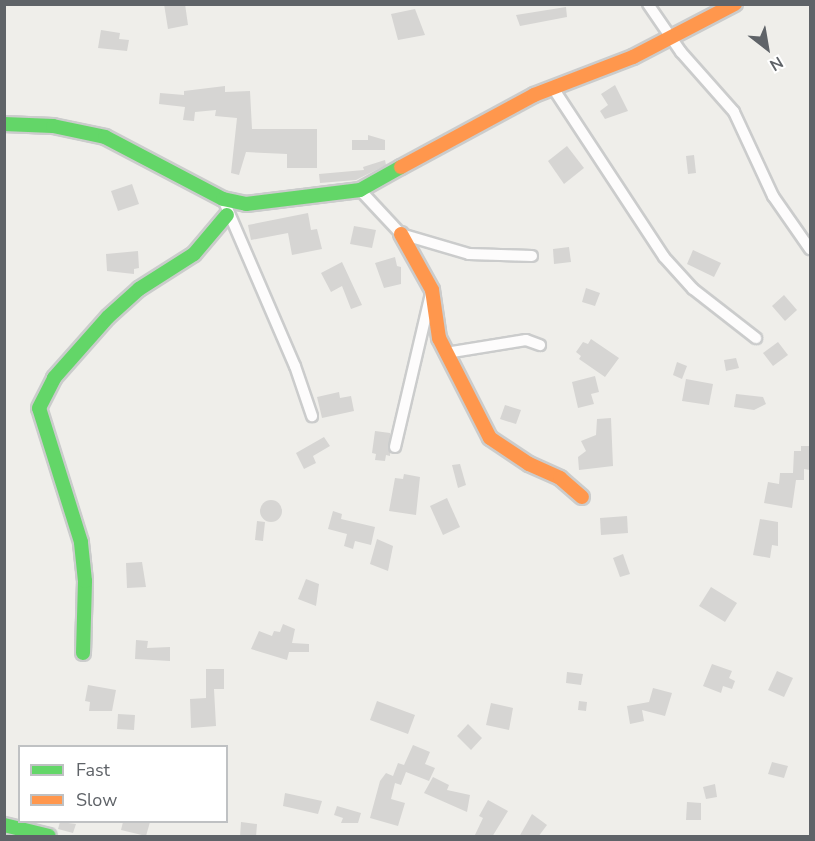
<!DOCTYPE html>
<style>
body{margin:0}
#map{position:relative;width:815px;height:841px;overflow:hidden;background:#efeeea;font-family:"Nunito Sans",sans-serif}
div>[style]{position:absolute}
.building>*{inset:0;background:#d6d5d3}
.round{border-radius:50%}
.roads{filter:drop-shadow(2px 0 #cbcccc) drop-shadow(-2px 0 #cbcccc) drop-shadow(0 2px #cbcccc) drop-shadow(0 -2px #cbcccc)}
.street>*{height:10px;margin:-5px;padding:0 5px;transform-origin:5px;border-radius:5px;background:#fdfcfc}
.fast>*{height:14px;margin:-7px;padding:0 7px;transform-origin:7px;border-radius:7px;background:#63d668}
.slow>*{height:14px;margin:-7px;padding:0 7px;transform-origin:7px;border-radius:7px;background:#ff974d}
span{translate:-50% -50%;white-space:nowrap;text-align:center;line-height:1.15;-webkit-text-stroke:4.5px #fff;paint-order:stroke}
.frame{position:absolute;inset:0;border:6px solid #5f6368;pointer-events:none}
.legend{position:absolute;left:18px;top:745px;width:210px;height:78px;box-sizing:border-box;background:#fff;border:2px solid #bfc1c3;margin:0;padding:8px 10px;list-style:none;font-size:18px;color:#5f6368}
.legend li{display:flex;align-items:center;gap:12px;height:30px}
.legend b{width:30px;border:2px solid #bfc1c3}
.north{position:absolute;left:737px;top:18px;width:60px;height:60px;-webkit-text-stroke:4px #fff;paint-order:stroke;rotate:149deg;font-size:16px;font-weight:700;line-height:24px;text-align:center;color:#5f6368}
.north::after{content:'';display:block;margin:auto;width:21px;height:27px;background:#5f6368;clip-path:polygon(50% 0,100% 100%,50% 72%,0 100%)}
</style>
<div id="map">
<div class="building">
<i style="clip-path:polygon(164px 4px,185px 4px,188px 25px,168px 29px)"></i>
<i style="clip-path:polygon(566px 7px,567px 17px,520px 26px,516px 15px)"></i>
<i style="clip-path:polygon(415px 9px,425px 35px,398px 40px,391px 14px)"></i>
<i style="clip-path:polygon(101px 30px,120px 33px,119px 39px,129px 40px,127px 51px,98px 48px)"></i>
<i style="clip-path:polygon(615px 85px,628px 111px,605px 119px,600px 111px,608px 105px,601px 94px)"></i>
<i style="clip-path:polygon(225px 86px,225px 92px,250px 91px,252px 129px,317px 129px,317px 168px,287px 168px,287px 154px,246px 152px,239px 175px,231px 173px,237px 118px,215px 116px,216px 110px,195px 112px,194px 121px,183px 120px,185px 107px,159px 104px,160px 93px,184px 95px,184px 91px)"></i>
<i style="clip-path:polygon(368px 135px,385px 140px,385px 150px,352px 150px,352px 140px,368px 140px)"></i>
<i style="clip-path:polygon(567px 146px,584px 168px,564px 184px,548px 161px)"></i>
<i style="clip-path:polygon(694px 155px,696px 173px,688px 174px,686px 156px)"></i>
<i style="clip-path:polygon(385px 160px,386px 165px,356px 180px,320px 183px,319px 174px,364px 170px,363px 167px)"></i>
<i style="clip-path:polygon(132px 184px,139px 204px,118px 211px,111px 191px)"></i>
<i style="clip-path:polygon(308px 213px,311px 230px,317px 229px,322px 249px,292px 255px,288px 233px,251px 240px,248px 225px)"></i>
<i style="clip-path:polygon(354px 226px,376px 230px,372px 248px,350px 244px)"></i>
<i style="clip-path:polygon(569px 247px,571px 262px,554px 264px,553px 249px)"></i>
<i style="clip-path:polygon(693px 250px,721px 263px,714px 277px,687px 264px)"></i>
<i style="clip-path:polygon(138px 251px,139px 268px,134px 269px,134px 274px,107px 271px,106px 254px)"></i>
<i style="clip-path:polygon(395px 257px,397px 266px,401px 267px,401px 284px,384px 288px,375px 263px)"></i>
<i style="clip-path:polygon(342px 262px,362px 305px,351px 309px,342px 286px,331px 292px,321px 273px)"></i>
<i style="clip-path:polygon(586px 288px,600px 293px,595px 306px,582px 302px)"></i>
<i style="clip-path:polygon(784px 295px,797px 310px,785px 321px,772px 306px)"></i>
<i style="clip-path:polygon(591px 339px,619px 358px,605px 377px,579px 359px,581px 356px,576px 352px,583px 342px,588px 344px)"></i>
<i style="clip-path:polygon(778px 342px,788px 355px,773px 366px,763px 353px)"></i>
<i style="clip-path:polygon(736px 358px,739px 368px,726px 371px,724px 360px)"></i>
<i style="clip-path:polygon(677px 362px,687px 366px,682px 379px,673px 375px)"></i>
<i style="clip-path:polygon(595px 376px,599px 392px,591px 394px,594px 404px,578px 408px,572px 382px)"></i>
<i style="clip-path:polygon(686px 379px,713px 384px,709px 405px,682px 401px)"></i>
<i style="clip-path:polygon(339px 392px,340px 398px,351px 396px,354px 411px,322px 418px,317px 397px)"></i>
<i style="clip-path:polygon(736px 394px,763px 397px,766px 404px,754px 410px,734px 407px)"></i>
<i style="clip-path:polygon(505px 405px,521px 410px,516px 424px,500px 419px)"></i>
<i style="clip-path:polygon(611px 418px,613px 466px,579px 470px,578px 457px,586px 451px,581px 441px,596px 435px,597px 419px)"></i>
<i style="clip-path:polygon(375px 431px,390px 433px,390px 456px,386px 455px,385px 461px,375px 460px,376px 454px,372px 453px)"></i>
<i style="clip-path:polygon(324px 437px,330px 446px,313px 456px,316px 463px,304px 469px,296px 453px)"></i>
<i style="clip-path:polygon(801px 446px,810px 446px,810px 470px,804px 469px,804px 480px,796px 480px,792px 508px,764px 503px,768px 482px,779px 484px,780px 473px,793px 473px,794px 451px,801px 451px)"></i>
<i style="clip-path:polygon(460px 464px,466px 485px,458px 488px,452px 465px)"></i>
<i style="clip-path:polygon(404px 474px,420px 477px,416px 515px,389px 511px,395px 478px,403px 479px)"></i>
<i style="clip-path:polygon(447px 498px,460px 527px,443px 535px,430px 506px)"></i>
<i class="round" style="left:260px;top:500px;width:22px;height:22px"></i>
<i style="clip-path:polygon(333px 511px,342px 514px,341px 519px,375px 527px,371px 545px,355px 541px,353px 549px,344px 546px,347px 534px,328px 529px)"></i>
<i style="clip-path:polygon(627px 516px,628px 533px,601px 535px,600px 518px)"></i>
<i style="clip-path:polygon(760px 519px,778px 522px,778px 546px,772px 545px,770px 558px,753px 555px)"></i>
<i style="clip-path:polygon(257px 521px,265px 522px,263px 541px,255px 540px)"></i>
<i style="clip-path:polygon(377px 539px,393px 546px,388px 571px,370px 564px)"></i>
<i style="clip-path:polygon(623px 554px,630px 574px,620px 577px,613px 558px)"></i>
<i style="clip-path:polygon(142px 562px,146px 587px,127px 588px,126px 563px)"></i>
<i style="clip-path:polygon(306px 579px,319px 584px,316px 606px,298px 599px)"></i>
<i style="clip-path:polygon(711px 587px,737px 603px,725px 622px,699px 606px)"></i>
<i style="clip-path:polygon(283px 624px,295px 629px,292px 643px,309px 644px,309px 652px,289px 652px,287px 660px,251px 649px,259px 631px,272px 636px,274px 631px,280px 632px)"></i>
<i style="clip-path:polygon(136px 640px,148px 641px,147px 648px,170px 647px,170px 661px,135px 659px)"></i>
<i style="clip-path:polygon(712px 664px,732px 671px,729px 678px,735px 681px,732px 689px,723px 686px,721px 693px,703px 686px)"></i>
<i style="clip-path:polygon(206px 669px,224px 669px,224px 689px,214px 689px,216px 726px,191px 728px,190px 699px,206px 698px)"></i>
<i style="clip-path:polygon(777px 671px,793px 678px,784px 697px,768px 690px)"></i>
<i style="clip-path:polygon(567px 672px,583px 674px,581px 685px,566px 683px)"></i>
<i style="clip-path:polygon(88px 685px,116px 690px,112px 711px,89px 711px,90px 702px,85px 701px)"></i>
<i style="clip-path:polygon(653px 688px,672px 693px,665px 716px,642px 710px,644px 721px,630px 724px,627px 706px,649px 702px)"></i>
<i style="clip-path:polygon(377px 701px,415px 715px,408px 734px,370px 720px)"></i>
<i style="clip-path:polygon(579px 701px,587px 702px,586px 711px,578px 710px)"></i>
<i style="clip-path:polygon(491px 703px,513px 708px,509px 730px,486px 725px)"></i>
<i style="clip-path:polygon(118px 714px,135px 715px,134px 730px,117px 729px)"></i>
<i style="clip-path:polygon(468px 724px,482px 738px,471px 750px,457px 736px)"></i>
<i style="clip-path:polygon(413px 745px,430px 752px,425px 764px,435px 768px,429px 781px,406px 772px,401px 785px,395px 783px,391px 799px,405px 803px,398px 826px,370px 818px,380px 781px,386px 773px,393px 776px,398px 763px,404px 765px)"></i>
<i style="clip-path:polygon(772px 762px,788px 766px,784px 778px,768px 774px)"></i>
<i style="clip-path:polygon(433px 777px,449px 785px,447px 790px,470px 795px,467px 812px,424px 793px)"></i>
<i style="clip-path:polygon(715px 784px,717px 797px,706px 799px,703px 787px)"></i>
<i style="clip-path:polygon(285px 793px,322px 801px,318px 814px,283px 806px)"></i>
<i style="clip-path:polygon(488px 800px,508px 811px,492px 837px,474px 837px,483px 818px,479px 816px)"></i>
<i style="clip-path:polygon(687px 802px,701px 803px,701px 820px,686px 820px)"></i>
<i style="clip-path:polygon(337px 806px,361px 813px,358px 823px,341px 823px,343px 818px,334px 815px)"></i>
<i style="clip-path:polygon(532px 814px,547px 825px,538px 837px,519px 837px)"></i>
<i style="clip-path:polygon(60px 822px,76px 824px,73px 833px,58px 829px)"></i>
<i style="clip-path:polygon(123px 822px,150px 822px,146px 836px,121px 830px)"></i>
<i style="clip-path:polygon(241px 822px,257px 824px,256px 837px,240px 837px)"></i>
</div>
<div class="roads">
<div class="street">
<i style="left:648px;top:4px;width:58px;rotate:55.5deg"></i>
<i style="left:681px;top:52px;width:80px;rotate:48.5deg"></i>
<i style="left:734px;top:112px;width:93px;rotate:65.1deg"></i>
<i style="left:773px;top:196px;width:65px;rotate:55.1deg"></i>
<i style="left:553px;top:88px;width:202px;rotate:56.7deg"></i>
<i style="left:664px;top:257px;width:43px;rotate:47.8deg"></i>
<i style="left:693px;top:289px;width:80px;rotate:37.9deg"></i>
<i style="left:360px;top:190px;width:60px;rotate:47deg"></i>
<i style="left:401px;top:234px;width:71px;rotate:16.4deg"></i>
<i style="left:469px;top:254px;width:63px;rotate:1.8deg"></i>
<i style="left:223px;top:199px;width:182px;rotate:66.7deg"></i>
<i style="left:295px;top:366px;width:53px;rotate:71.2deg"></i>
<i style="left:446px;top:353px;width:81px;rotate:-9.2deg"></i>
<i style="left:526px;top:340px;width:15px;rotate:20deg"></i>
<i style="left:395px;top:447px;width:158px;rotate:-76.8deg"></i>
</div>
<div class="fast">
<i style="left:4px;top:124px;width:49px;rotate:2.3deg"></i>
<i style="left:53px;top:126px;width:53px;rotate:11.9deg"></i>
<i style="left:105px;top:137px;width:133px;rotate:27.7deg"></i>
<i style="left:223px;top:199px;width:24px;rotate:12deg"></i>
<i style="left:246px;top:204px;width:115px;rotate:-7deg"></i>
<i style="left:360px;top:190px;width:47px;rotate:-29.3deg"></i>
<i style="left:83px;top:653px;width:72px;rotate:-88.4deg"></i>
<i style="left:85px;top:581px;width:39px;rotate:-96deg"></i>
<i style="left:81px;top:542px;width:140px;rotate:-107.4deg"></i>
<i style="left:39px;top:408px;width:34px;rotate:-63deg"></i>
<i style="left:54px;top:378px;width:81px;rotate:-48.5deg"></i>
<i style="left:108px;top:317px;width:42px;rotate:-42.1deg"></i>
<i style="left:139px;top:289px;width:65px;rotate:-32.5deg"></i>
<i style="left:194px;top:254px;width:51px;rotate:-49.8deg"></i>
<i style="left:4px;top:825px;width:46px;rotate:13.7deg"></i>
</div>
<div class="slow">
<i style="left:401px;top:167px;width:151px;rotate:-28.4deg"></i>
<i style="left:534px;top:95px;width:106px;rotate:-21deg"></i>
<i style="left:633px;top:57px;width:115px;rotate:-27.5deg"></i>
<i style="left:401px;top:234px;width:64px;rotate:61deg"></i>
<i style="left:432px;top:290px;width:49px;rotate:81.7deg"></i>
<i style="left:439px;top:338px;width:112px;rotate:63deg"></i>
<i style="left:490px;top:438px;width:47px;rotate:33.7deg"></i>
<i style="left:529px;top:464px;width:34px;rotate:24deg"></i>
<i style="left:560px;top:478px;width:29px;rotate:41deg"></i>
</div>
</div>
<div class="frame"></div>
<ul class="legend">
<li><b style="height:8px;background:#63d668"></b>Fast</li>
<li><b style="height:8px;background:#ff974d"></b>Slow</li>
</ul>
<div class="north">N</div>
</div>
